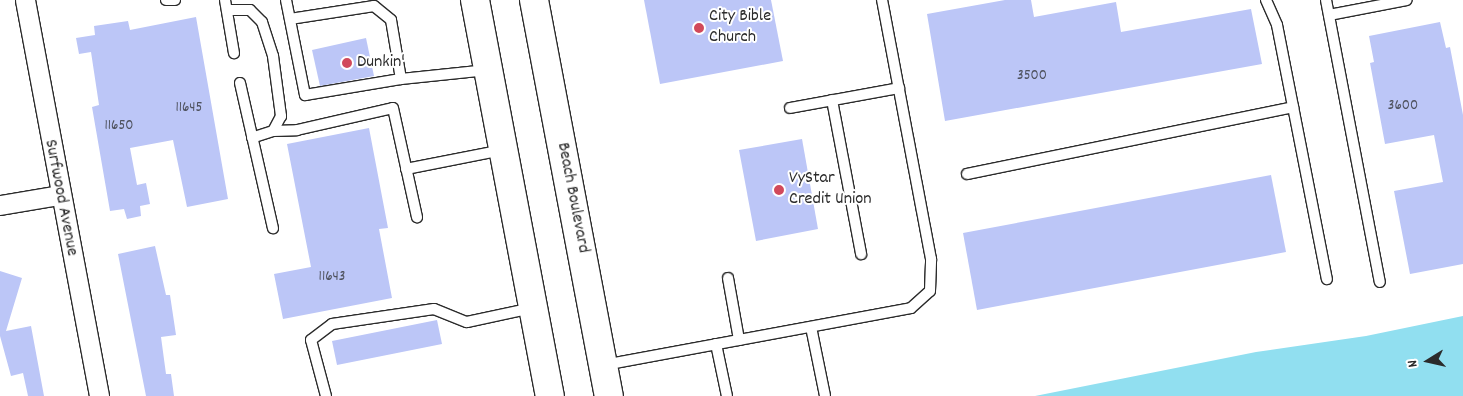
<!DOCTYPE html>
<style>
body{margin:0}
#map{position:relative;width:1463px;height:396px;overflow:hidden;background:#fff;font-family:Dekko,sans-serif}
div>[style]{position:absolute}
.water>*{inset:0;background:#91dff0}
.building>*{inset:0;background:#bcc6f7}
.roads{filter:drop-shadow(1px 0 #2b2b2b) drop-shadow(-1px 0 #2b2b2b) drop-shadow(0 1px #2b2b2b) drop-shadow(0 -1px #2b2b2b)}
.lane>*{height:10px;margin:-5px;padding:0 5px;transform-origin:5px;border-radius:5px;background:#fff}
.street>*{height:19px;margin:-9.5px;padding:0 9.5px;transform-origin:9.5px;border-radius:9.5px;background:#fff}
.highway>*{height:28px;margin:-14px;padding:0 14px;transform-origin:14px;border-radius:14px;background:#fff}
.dots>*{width:14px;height:14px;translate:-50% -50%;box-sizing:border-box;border:2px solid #fff;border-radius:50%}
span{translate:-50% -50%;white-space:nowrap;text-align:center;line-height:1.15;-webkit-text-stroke:4px #fff;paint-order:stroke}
.number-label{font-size:15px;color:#4f525e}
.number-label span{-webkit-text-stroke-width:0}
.poi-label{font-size:18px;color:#2b2b2b}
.left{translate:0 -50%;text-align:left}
.street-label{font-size:18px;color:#2b2b2b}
.north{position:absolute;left:1403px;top:336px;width:50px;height:50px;-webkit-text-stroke:4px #fff;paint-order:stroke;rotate:260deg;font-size:14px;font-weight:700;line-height:20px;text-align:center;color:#2b2b2b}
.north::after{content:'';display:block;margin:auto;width:18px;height:22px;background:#2b2b2b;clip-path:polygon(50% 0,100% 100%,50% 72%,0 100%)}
</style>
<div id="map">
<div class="water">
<i style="clip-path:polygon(1463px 316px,1463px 396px,1035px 396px,1256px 352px,1366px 336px)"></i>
</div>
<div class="building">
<i style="clip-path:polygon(644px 0,771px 0,783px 61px,660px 84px)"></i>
<i style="clip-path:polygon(1005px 0,1031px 0,1034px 17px,1116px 2px,1121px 32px,1251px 9px,1262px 64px,945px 121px,927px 14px)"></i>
<i style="clip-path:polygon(196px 17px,228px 199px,187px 207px,173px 140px,130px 148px,137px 185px,146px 183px,150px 204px,140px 206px,141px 216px,127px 219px,124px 209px,110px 211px,92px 107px,99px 105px,91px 52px,79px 54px,76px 38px,95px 35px,94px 26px,128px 21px,130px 30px)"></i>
<i style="clip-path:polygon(1440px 22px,1446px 48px,1450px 47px,1463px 115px,1463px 264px,1410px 274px,1394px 191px,1443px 182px,1434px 135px,1385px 144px,1370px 63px,1374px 62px,1369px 36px)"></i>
<i style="clip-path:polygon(366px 38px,374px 76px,320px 86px,312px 50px)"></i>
<i style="clip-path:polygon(369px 128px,388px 228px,379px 229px,392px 298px,283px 319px,274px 274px,311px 267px,287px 144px)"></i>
<i style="clip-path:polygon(802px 139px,818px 229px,756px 241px,739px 150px)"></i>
<i style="clip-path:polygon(1271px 175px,1286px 252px,977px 310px,963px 233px)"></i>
<i style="clip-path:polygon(155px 246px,166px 295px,170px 295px,176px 335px,161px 337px,166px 374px,171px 374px,174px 396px,146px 396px,118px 254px)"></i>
<i style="clip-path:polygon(0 271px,22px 278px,6px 331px,31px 326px,44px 396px,28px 396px,23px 373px,11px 376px,0 336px)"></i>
<i style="clip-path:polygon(437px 320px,442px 344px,337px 365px,332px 341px)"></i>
</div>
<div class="roads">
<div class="lane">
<i style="left:166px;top:0;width:9px"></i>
<i style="left:225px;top:0;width:54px;rotate:80.4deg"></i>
<i style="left:286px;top:0;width:97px;rotate:78.7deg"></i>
<i style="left:305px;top:95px;width:97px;rotate:-9.5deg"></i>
<i style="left:401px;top:79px;width:87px;rotate:-5.9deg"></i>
<i style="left:1266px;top:0;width:27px;rotate:66deg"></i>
<i style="left:1277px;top:25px;width:259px;rotate:78.9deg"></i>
<i style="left:1326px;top:0;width:287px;rotate:79.2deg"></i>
<i style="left:227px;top:10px;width:23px"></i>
<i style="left:250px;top:10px;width:17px;rotate:45deg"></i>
<i style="left:262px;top:22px;width:36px;rotate:72deg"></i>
<i style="left:273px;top:56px;width:61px;rotate:82.4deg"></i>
<i style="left:281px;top:116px;width:17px;rotate:118deg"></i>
<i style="left:273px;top:131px;width:22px;rotate:162deg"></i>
<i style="left:1329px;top:15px;width:79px;rotate:-10.9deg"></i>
<i style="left:290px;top:19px;width:85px;rotate:-8.8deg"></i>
<i style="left:374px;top:6px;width:22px;rotate:39deg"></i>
<i style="left:391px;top:20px;width:60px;rotate:80.4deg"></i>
<i style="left:240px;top:83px;width:149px;rotate:77.2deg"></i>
<i style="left:832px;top:100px;width:157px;rotate:79.3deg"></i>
<i style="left:790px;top:108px;width:111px;rotate:-10.4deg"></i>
<i style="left:273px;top:131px;width:24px;rotate:-2deg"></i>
<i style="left:297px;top:130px;width:98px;rotate:-12.9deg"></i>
<i style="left:393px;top:108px;width:112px;rotate:77.6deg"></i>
<i style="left:406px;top:169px;width:99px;rotate:-11.1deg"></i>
<i style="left:967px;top:174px;width:333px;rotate:-11.6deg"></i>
<i style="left:728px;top:278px;width:63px;rotate:79.9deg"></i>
<i style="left:811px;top:327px;width:70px;rotate:78.5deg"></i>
<i style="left:716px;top:344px;width:53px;rotate:78.1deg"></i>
<i style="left:604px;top:365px;width:312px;rotate:-10.5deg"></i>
<i style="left:911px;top:308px;width:25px;rotate:-42deg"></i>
<i style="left:930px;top:291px;width:32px;rotate:-88deg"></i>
<i style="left:931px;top:259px;width:264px;rotate:-100.7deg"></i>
<i style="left:326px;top:396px;width:58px;rotate:-105deg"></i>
<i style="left:311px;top:340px;width:26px;rotate:-37deg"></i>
<i style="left:332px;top:324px;width:103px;rotate:-8.4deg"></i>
<i style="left:434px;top:309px;width:35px;rotate:22deg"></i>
<i style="left:467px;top:322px;width:66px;rotate:-12.2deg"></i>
</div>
<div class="street">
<i style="left:25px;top:0;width:403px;rotate:79.4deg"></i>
<i style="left:0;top:205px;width:60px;rotate:-9.6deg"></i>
</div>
<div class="highway">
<i style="left:475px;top:0;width:403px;rotate:79.3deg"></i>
<i style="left:534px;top:0;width:403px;rotate:79.3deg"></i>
</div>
</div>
<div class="dots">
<i style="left:699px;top:28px;background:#d1495b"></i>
<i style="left:347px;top:63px;background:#d1495b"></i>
<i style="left:779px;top:190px;background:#d1495b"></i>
</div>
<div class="number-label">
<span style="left:1032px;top:77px">3500</span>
<span style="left:1403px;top:107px">3600</span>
<span style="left:189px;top:109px">11645</span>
<span style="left:119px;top:127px">11650</span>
<span style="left:332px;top:278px">11643</span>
</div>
<div class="poi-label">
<span class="left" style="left:709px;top:28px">City Bible<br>Church</span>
<span class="left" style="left:357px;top:63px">Dunkin'</span>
<span class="left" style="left:789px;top:190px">VyStar<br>Credit Union</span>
</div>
<div class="street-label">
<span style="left:60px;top:198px;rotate:79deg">Surfwood Avenue</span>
<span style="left:572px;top:198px;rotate:79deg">Beach Boulevard</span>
</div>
<div class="north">N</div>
</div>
